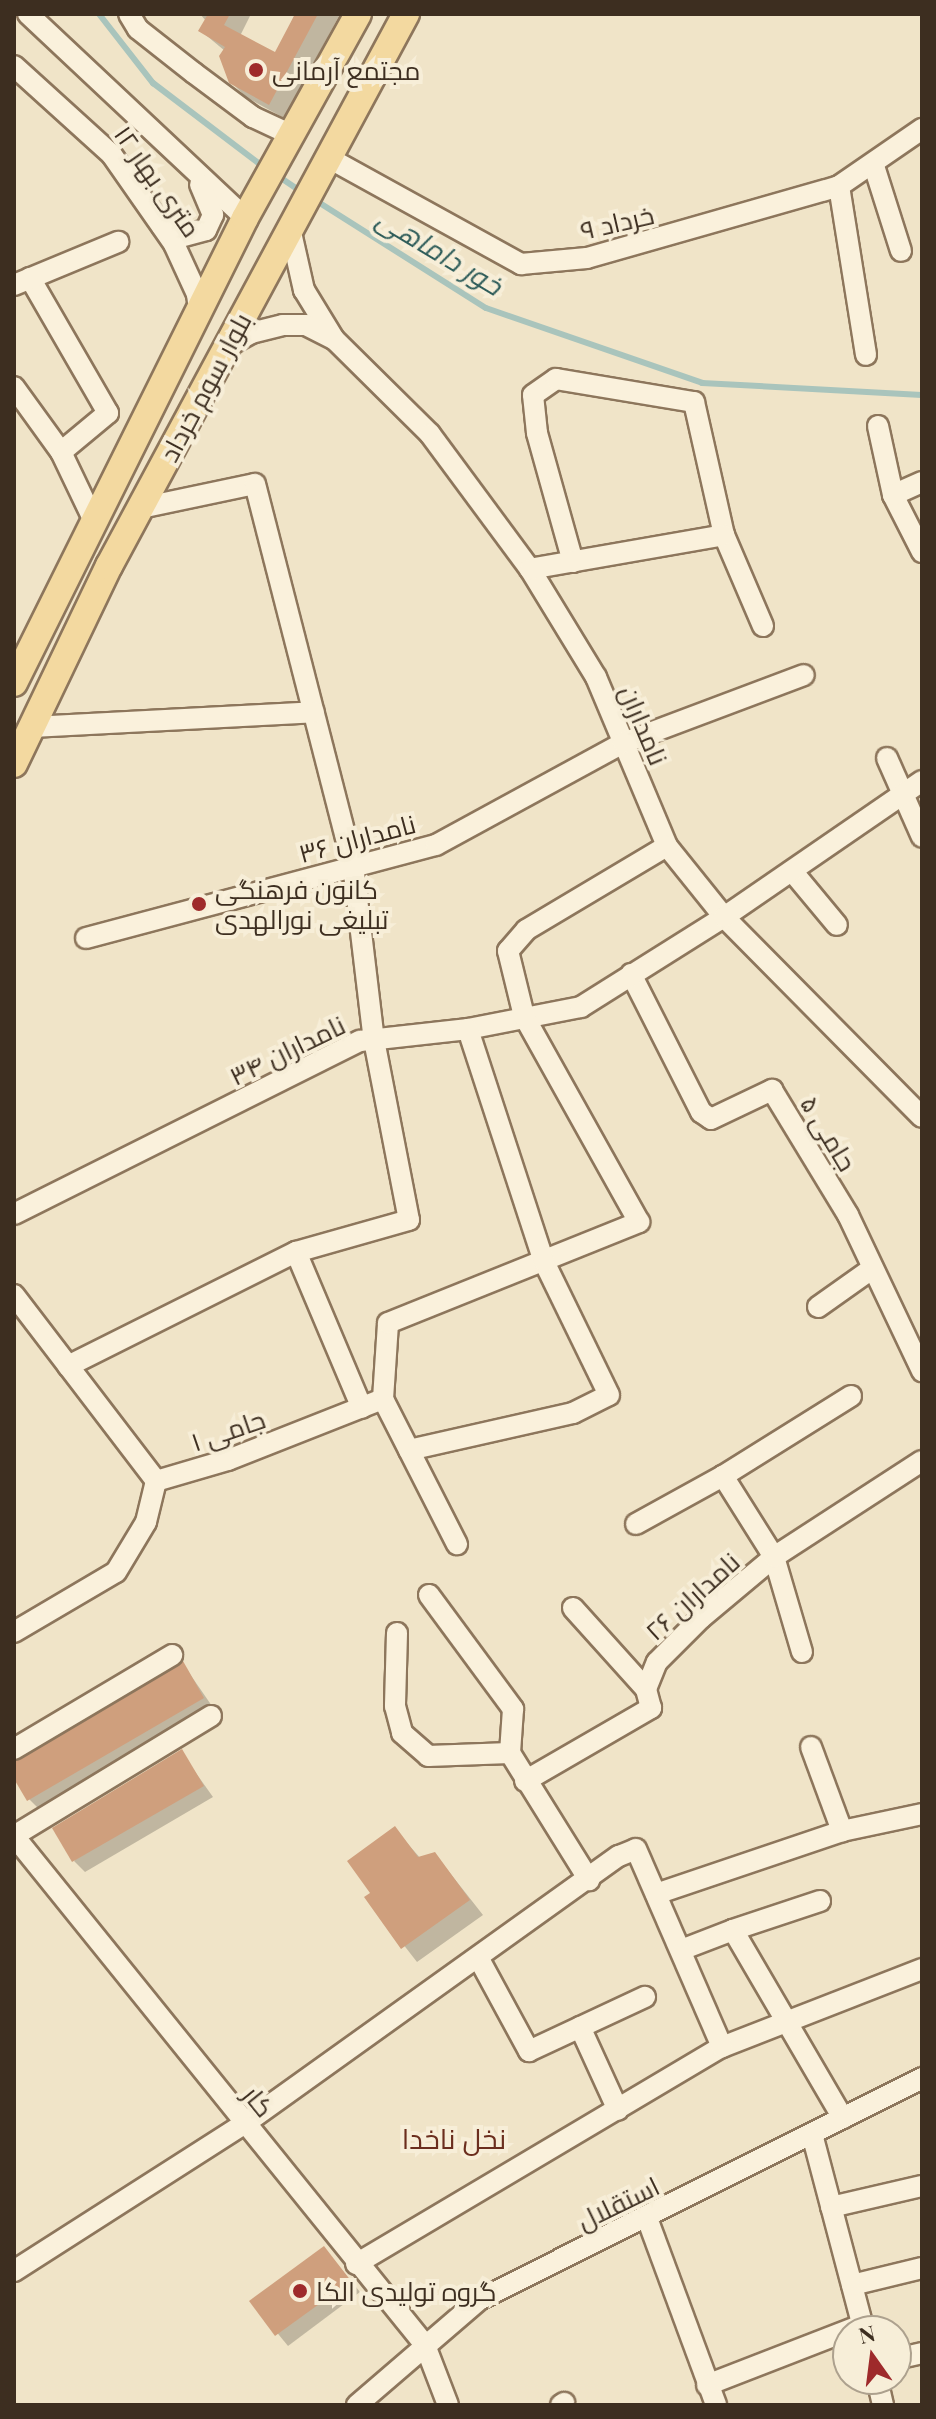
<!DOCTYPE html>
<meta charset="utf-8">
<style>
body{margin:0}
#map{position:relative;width:936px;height:2419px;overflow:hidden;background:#f0e4c8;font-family:"Playfair Display",Cairo,serif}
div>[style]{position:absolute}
.shadow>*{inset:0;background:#0003}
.stream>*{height:6px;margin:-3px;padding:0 3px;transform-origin:3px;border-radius:3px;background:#a9c4bc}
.building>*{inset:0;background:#cf9f7d}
.roads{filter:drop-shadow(2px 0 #8d765c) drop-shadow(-2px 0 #8d765c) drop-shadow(0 2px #8d765c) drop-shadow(0 -2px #8d765c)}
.minor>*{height:20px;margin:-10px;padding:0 10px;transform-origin:10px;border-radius:10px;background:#faf1dc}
.major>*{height:26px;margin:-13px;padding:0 13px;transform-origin:13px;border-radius:13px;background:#f3d9a0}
.dots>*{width:22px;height:22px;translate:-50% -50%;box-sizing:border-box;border:4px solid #f7eed8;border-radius:50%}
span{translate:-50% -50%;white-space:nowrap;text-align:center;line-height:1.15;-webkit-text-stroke:8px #f7eed8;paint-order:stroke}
.poi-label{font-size:26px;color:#3d2e20}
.left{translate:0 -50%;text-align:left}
.street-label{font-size:26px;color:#3d2e20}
.water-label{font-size:28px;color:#2f5d5a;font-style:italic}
.neighbourhood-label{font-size:28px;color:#6b2e1e}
.frame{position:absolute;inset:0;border:16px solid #3d2e20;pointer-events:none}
.north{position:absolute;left:832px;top:2315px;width:80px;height:80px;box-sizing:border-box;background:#f7eed8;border:2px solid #ada18e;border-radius:50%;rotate:346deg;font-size:22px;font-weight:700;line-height:32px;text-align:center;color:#3d2e20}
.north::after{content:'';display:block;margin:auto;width:28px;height:36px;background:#9e2a2b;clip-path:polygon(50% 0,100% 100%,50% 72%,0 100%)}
</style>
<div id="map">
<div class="shadow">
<i style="clip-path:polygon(200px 14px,251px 14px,240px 36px,276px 55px,295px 14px,340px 14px,284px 118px,246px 97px,231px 82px,225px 51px,201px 31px,206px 21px)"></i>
<i style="clip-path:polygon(183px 1664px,214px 1709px,40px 1810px,29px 1799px,14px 1775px,14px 1763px)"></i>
<i style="clip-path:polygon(181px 1752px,213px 1797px,85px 1872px,74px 1861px)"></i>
<i style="clip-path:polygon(395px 1829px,421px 1859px,435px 1854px,483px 1915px,417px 1962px,367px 1898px,373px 1893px)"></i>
<i style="clip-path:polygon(334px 2260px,360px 2292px,288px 2346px,252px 2302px)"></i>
</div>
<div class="stream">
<i style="left:99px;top:14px;width:88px;rotate:52deg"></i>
<i style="left:153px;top:83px;width:141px;rotate:37.2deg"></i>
<i style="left:278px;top:176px;width:29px;rotate:34deg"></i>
<i style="left:315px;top:200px;width:202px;rotate:32.3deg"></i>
<i style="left:486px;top:308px;width:229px;rotate:19.1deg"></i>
<i style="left:702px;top:383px;width:220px;rotate:3.1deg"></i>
</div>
<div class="building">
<i style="clip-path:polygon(208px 14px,230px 14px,224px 25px,275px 52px,295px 14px,318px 14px,269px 105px,229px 83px,219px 56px,225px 47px,198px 31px)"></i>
<i style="clip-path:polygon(183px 1661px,204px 1698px,27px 1801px,14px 1779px,14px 1762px)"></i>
<i style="clip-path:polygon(182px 1749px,204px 1786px,72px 1862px,52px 1828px)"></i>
<i style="clip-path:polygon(395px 1826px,418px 1857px,435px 1852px,470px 1900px,401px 1949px,364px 1897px,370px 1893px,347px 1861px)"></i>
<i style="clip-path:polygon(324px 2246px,351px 2281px,275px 2336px,249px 2301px)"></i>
</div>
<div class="roads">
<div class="minor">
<i style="left:28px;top:14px;width:298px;rotate:43.2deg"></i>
<i style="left:129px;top:14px;width:17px;rotate:59deg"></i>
<i style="left:138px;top:29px;width:71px;rotate:38.2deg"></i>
<i style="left:194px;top:73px;width:74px;rotate:36.7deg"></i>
<i style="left:253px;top:117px;width:40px;rotate:25deg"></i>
<i style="left:14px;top:66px;width:132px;rotate:42.2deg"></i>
<i style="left:112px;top:155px;width:108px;rotate:55.1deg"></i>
<i style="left:174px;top:244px;width:55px;rotate:65.3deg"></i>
<i style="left:197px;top:294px;width:17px;rotate:83deg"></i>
<i style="left:327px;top:157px;width:222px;rotate:28.9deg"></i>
<i style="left:521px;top:264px;width:66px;rotate:-5.2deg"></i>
<i style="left:587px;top:258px;width:262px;rotate:-15.9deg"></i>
<i style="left:839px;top:186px;width:101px;rotate:-34.5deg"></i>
<i style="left:874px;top:166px;width:89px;rotate:72.4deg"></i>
<i style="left:839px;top:186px;width:171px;rotate:80.9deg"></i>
<i style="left:162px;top:226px;width:21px;rotate:31deg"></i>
<i style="left:180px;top:237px;width:27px;rotate:-15deg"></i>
<i style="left:206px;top:230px;width:17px;rotate:-65deg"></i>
<i style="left:213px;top:215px;width:33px;rotate:-113deg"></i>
<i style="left:290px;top:228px;width:64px;rotate:77.3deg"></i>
<i style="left:304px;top:290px;width:57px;rotate:58.5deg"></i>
<i style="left:334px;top:339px;width:135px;rotate:44.7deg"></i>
<i style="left:430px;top:434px;width:168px;rotate:53.5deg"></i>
<i style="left:530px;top:569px;width:127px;rotate:58.6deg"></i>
<i style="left:596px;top:677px;width:183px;rotate:67.2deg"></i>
<i style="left:667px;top:846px;width:91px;rotate:51.2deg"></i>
<i style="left:724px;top:917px;width:281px;rotate:45.3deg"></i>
<i style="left:30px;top:278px;width:156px;rotate:60deg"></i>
<i style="left:108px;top:413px;width:61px;rotate:140.3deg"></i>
<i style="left:14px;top:285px;width:113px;rotate:-22.5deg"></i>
<i style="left:226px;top:347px;width:29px;rotate:-29deg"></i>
<i style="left:251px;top:333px;width:33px;rotate:-14deg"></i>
<i style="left:283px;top:325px;width:23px"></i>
<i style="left:306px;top:325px;width:31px;rotate:27deg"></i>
<i style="left:14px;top:387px;width:80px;rotate:54.1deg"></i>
<i style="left:61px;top:452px;width:76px;rotate:64.4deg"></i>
<i style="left:878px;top:426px;width:71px;rotate:77.7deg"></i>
<i style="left:893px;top:495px;width:64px;rotate:63deg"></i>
<i style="left:893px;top:495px;width:32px;rotate:-24deg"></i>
<i style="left:141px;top:508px;width:116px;rotate:-11.9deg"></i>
<i style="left:255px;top:484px;width:393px;rotate:75.6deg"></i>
<i style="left:353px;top:865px;width:176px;rotate:83.2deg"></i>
<i style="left:374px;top:1040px;width:183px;rotate:79deg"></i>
<i style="left:409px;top:1220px;width:117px;rotate:164.2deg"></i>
<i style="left:296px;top:1252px;width:169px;rotate:67.1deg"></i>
<i style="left:573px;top:562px;width:134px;rotate:-105.6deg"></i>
<i style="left:537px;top:433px;width:38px;rotate:-96deg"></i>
<i style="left:533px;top:395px;width:28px;rotate:-35deg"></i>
<i style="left:556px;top:379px;width:140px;rotate:9.5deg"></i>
<i style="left:694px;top:402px;width:136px;rotate:77.3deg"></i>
<i style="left:724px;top:535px;width:99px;rotate:66.8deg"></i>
<i style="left:530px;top:569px;width:197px;rotate:-9.9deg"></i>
<i style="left:32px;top:727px;width:282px;rotate:-3deg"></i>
<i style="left:887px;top:758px;width:86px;rotate:66.1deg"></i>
<i style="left:792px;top:871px;width:70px;rotate:50.2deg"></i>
<i style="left:86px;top:938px;width:362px;rotate:-14.9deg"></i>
<i style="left:436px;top:845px;width:213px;rotate:-28.6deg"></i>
<i style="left:623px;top:743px;width:193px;rotate:-20.6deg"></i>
<i style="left:631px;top:974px;width:155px;rotate:63.1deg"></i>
<i style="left:701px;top:1112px;width:12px;rotate:35deg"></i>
<i style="left:711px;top:1119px;width:68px;rotate:-25.4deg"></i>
<i style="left:772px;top:1090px;width:146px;rotate:58.7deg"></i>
<i style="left:848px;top:1215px;width:173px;rotate:64.6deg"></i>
<i style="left:14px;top:1214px;width:387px;rotate:-26.6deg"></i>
<i style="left:360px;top:1041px;width:109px;rotate:-6.3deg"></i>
<i style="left:468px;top:1029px;width:115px;rotate:-11deg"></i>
<i style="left:581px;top:1007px;width:169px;rotate:-32.2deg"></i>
<i style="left:724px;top:917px;width:240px;rotate:-34.5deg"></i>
<i style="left:14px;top:1295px;width:234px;rotate:52.6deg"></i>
<i style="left:156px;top:1481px;width:75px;rotate:-16.3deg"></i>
<i style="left:228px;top:1460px;width:167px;rotate:-21.5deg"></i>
<i style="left:383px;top:1399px;width:163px;rotate:63deg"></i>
<i style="left:818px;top:1307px;width:67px;rotate:-35.3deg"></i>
<i style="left:68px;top:1366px;width:255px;rotate:-26.6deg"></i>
<i style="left:383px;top:1399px;width:76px;rotate:-86.2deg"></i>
<i style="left:388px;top:1323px;width:271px;rotate:-21.9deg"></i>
<i style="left:639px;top:1222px;width:236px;rotate:-119.2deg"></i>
<i style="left:524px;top:1016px;width:67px;rotate:-103.8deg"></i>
<i style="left:508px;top:951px;width:28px;rotate:-49deg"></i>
<i style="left:526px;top:930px;width:164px;rotate:-30.8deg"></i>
<i style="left:409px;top:1450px;width:168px;rotate:-12.7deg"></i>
<i style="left:573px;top:1413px;width:40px;rotate:-26.6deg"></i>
<i style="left:609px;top:1395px;width:148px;rotate:-116deg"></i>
<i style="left:544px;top:1262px;width:245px;rotate:-108.1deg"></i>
<i style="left:636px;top:1524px;width:99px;rotate:-28.9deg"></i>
<i style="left:429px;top:1595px;width:142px;rotate:53.6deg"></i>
<i style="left:513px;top:1709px;width:44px;rotate:93.9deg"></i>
<i style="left:510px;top:1753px;width:150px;rotate:58.1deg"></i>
<i style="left:573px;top:1608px;width:109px;rotate:48deg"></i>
<i style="left:14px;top:1632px;width:118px;rotate:-30.5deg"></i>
<i style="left:116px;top:1572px;width:58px;rotate:-59deg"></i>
<i style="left:146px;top:1522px;width:42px;rotate:-76.3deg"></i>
<i style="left:397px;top:1633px;width:73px;rotate:91.6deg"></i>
<i style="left:395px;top:1706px;width:28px;rotate:75deg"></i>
<i style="left:402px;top:1733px;width:35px;rotate:41deg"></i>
<i style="left:428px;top:1756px;width:82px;rotate:-2.1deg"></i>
<i style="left:802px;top:1652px;width:99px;rotate:-106.4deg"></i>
<i style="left:774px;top:1557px;width:96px;rotate:-122.2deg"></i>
<i style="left:723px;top:1476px;width:151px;rotate:-32deg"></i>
<i style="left:211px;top:1716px;width:231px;rotate:148.7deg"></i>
<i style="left:14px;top:1836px;width:654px;rotate:51.08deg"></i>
<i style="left:425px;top:2345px;width:64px;rotate:69deg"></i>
<i style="left:811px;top:1747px;width:90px;rotate:69.7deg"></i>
<i style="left:14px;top:1749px;width:184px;rotate:-30.7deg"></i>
<i style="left:525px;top:1781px;width:146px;rotate:-30.1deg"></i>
<i style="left:651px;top:1708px;width:20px;rotate:-105deg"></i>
<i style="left:646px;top:1689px;width:29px;rotate:-68deg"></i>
<i style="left:657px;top:1662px;width:62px;rotate:-45deg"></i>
<i style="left:701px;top:1618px;width:95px;rotate:-39.9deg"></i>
<i style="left:774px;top:1557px;width:176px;rotate:-33deg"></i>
<i style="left:656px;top:1894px;width:196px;rotate:-18.7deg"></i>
<i style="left:842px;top:1831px;width:82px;rotate:-12deg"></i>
<i style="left:820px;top:1901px;width:92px;rotate:161.6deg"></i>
<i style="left:733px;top:1930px;width:218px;rotate:59.7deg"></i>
<i style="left:681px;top:1950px;width:56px;rotate:-21deg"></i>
<i style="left:479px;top:1959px;width:105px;rotate:61.5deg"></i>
<i style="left:529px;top:2051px;width:128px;rotate:-25deg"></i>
<i style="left:580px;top:2027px;width:91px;rotate:65.4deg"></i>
<i style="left:812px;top:2134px;width:204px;rotate:75.2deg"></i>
<i style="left:831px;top:2207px;width:93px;rotate:-13deg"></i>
<i style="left:647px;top:2218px;width:199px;rotate:69.7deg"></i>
<i style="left:356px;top:2264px;width:425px;rotate:-30.7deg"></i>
<i style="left:722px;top:2047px;width:215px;rotate:-21.3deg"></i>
<i style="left:14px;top:2271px;width:273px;rotate:-32.6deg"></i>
<i style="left:244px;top:2124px;width:461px;rotate:-35.6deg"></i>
<i style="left:619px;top:1856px;width:18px;rotate:-22deg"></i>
<i style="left:636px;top:1849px;width:216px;rotate:66.5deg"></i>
<i style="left:852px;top:2285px;width:72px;rotate:-13.7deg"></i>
<i style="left:896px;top:2359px;width:27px;rotate:-13deg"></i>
<i style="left:877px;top:2379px;width:27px;rotate:77deg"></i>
<i style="left:707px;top:2385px;width:166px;rotate:-21.2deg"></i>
<i style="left:357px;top:2405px;width:161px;rotate:-40.7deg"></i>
<i style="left:479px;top:2300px;width:496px;rotate:-26.6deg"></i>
<i style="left:561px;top:2405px;width:4px;rotate:-34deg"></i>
</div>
<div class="major">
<i style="left:14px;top:683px;width:519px;rotate:-63.58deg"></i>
<i style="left:245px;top:218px;width:233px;rotate:-61deg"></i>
<i style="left:14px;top:764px;width:220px;rotate:-64.4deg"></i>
<i style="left:109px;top:566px;width:627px;rotate:-61.72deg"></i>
</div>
</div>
<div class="dots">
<i style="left:256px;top:70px;background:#9e2a2b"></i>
<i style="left:199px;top:904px;background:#9e2a2b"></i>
<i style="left:300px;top:2291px;background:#9e2a2b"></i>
</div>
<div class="poi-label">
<span class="left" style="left:272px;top:70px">مجتمع آرمانی</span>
<span class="left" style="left:215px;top:904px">کانون فرهنگی<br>تبلیغی نورالهدی</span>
<span class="left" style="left:316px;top:2291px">گروه تولیدی الکا</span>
</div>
<div class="street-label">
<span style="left:158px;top:181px;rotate:55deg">۱۲ متری بهار</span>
<span style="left:617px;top:222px;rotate:-13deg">خرداد ۹</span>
<span style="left:205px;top:387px;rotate:-62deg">بلوار سوم خرداد</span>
<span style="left:644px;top:725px;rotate:67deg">نامداران</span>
<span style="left:357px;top:838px;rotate:-15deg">نامداران ۳۶</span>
<span style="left:287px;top:1050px;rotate:-26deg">نامداران ۳۴</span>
<span style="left:829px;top:1133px;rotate:59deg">جامی ۵</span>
<span style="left:228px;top:1430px;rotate:-19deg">جامی ۱</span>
<span style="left:692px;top:1596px;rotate:-42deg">نامداران ۲۶</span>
<span style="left:259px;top:2101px;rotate:51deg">کار</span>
<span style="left:618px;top:2203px;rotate:-26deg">استقلال</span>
</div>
<div class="water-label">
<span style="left:440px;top:251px;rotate:31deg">خور داماهی</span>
</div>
<div class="neighbourhood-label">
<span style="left:454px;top:2138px">نخل ناخدا</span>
</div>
<div class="frame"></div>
<div class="north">N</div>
</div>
